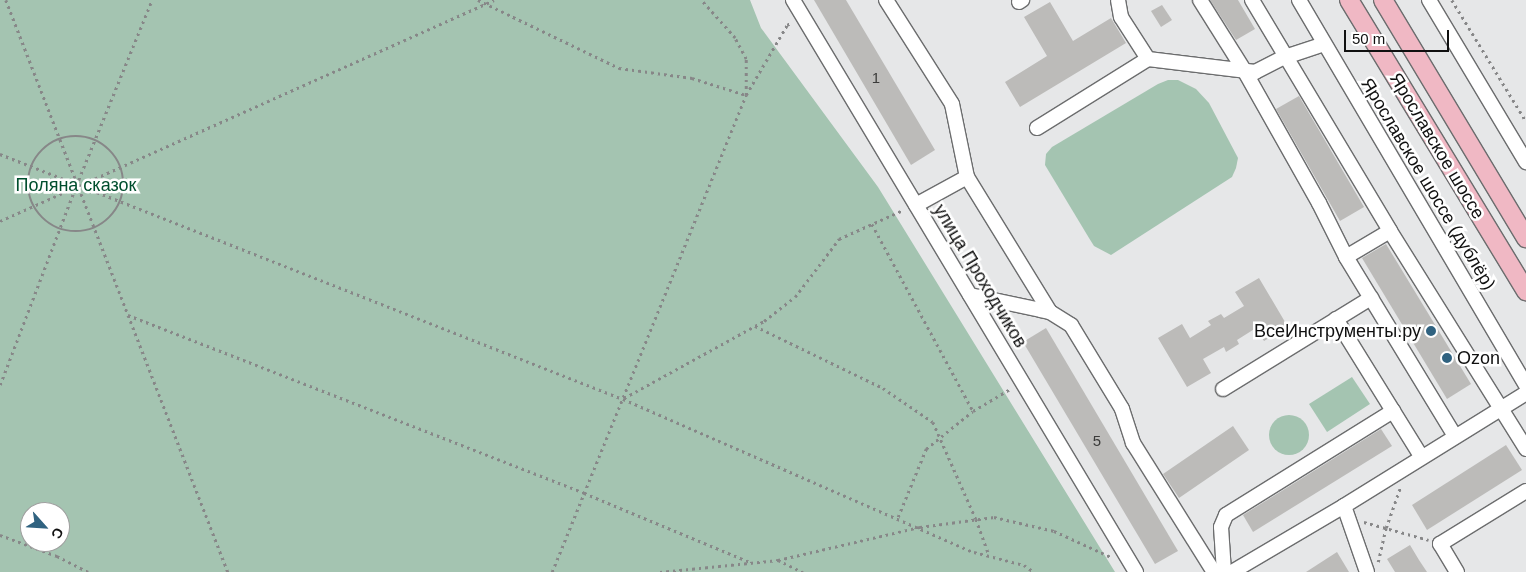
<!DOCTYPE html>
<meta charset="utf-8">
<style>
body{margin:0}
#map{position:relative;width:1526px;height:572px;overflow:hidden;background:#e6e7e8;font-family:Helvetica,sans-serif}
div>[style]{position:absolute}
.green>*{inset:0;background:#a4c4b1}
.round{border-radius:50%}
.building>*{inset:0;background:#bcbbb9}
.path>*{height:2.5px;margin-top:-1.25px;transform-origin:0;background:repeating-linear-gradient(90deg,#878788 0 2.5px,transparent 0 6.5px)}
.path>.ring{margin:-1.25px;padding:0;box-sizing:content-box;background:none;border:2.5px solid #878788;border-radius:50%}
.roads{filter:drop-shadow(1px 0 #6c6d6e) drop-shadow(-1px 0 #6c6d6e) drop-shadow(0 1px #6c6d6e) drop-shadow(0 -1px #6c6d6e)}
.minor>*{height:14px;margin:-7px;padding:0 7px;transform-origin:7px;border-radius:7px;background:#fff}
.major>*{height:18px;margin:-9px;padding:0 9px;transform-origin:9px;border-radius:9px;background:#f0b8c4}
.dots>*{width:14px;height:14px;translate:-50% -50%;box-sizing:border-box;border:2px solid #fff;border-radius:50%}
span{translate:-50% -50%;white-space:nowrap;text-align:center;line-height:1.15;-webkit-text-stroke:5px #fff;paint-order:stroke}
.number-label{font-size:15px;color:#3b3b3a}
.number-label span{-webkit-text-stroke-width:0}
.street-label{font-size:18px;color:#101010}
.park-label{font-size:18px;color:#004e2e}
.poi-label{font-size:18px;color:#101010}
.right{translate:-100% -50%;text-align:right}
.left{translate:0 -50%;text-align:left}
.north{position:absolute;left:20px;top:502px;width:50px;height:50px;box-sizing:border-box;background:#fff;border:1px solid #9f9f9f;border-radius:50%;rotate:116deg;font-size:14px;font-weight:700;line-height:20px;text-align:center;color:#101010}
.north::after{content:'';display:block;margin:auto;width:18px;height:22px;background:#306280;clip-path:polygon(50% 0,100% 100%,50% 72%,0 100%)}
.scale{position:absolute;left:1344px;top:30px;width:105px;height:22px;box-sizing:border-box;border:2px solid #101010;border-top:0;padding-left:6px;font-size:15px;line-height:18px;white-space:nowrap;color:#101010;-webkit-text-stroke:4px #fff;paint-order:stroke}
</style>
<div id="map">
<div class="green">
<i style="clip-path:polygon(evenodd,0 0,750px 0,761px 28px,878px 187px,1115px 572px,0 572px,0 0,30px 512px,60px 512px,60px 542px,30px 542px,30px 512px)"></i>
<i style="clip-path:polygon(1168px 80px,1178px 80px,1196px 89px,1209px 103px,1238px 158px,1236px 168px,1232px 177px,1111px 255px,1094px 246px,1089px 238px,1045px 165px,1046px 154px,1052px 147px,1158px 84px)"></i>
<i style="clip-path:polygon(1352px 377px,1370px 404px,1327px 432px,1309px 404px)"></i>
<i class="round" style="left:1269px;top:415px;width:40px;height:40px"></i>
</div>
<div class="building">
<i style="clip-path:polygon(814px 0,846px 0,935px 150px,911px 165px)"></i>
<i style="clip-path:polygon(1210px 0,1238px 0,1255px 29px,1236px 40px)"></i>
<i style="clip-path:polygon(1050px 2px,1073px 41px,1111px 18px,1126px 43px,1020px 107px,1005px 82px,1047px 56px,1024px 17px)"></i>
<i style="clip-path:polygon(1162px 5px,1172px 20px,1161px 27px,1151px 11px)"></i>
<i style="clip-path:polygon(1299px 96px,1364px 207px,1340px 221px,1276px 109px)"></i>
<i style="clip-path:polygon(1386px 244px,1471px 384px,1447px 399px,1362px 258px)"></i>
<i style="clip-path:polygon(1259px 278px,1288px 327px,1264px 341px,1256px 328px,1237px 340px,1239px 344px,1226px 352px,1224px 347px,1203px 359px,1211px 373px,1187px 387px,1158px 338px,1182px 324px,1190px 338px,1211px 325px,1208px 321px,1221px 314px,1224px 318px,1244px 306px,1235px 292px)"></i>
<i style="clip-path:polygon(1046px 328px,1178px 551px,1155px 564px,1023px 342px)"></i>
<i style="clip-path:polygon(1233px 426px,1249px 450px,1179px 498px,1163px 474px)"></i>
<i style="clip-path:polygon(1381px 429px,1392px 446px,1253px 532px,1243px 515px)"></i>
<i style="clip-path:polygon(1506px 445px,1522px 470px,1427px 530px,1412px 505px)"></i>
<i style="clip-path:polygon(1410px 545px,1419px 560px,1427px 572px,1395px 572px,1387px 559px)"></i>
<i style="clip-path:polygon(1337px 552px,1349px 572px,1306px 572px)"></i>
</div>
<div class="path">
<i style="left:6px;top:0;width:614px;rotate:68.79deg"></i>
<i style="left:478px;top:0;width:157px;rotate:25.7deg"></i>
<i style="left:619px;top:68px;width:74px;rotate:7.8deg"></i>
<i style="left:692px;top:78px;width:57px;rotate:17.5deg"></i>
<i style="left:746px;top:95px;width:36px;rotate:-90deg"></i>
<i style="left:746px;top:59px;width:24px;rotate:-118deg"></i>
<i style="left:735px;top:38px;width:51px;rotate:-131.8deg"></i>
<i style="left:1452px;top:0;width:142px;rotate:58.6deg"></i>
<i class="ring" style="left:28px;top:136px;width:93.5px;height:93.5px"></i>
<i style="left:0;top:154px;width:669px;rotate:21.47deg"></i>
<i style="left:623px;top:399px;width:383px;rotate:23.6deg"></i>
<i style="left:974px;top:552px;width:52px;rotate:14.6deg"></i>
<i style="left:1024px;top:565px;width:12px;rotate:35deg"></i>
<i style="left:0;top:221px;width:541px;rotate:-24.1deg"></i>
<i style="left:872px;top:224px;width:213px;rotate:61.6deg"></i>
<i style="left:973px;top:411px;width:43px;rotate:-30.7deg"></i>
<i style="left:128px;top:315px;width:490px;rotate:21.3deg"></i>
<i style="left:584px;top:493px;width:182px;rotate:22.6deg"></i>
<i style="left:755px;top:326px;width:142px;rotate:25.8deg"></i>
<i style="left:883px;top:388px;width:60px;rotate:34.2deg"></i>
<i style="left:933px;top:422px;width:106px;rotate:66.1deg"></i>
<i style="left:976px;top:519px;width:38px;rotate:70deg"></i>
<i style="left:0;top:385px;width:213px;rotate:-69.1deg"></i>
<i style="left:76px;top:186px;width:201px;rotate:-67.8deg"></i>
<i style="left:624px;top:398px;width:160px;rotate:-28.8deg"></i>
<i style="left:764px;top:321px;width:39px;rotate:-38deg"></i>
<i style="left:795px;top:297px;width:73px;rotate:-52.8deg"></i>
<i style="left:839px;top:239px;width:70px;rotate:-24.4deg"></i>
<i style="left:898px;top:517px;width:74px;rotate:-67.6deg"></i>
<i style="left:926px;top:449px;width:60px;rotate:-39deg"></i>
<i style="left:1364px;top:522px;width:67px;rotate:15.5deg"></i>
<i style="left:0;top:535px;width:61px;rotate:20.2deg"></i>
<i style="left:57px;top:556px;width:35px;rotate:27deg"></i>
<i style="left:778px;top:560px;width:28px;rotate:26deg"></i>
<i style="left:1378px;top:562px;width:35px;rotate:-77deg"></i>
<i style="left:1386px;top:528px;width:42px;rotate:-70.7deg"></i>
<i style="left:552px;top:572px;width:515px;rotate:-67.87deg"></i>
<i style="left:746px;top:95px;width:81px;rotate:-59.6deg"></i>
<i style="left:787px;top:25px;width:6px;rotate:-31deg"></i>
<i style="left:660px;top:572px;width:119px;rotate:-5.8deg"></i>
<i style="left:778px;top:560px;width:146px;rotate:-13.1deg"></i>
<i style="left:920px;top:527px;width:75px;rotate:-7.7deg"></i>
<i style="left:994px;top:517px;width:62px;rotate:13.1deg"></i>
<i style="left:1054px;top:531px;width:63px;rotate:24.5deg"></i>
</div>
<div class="roads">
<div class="minor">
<i style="left:793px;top:0;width:667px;rotate:59.05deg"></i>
<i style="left:886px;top:0;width:123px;rotate:57.6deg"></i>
<i style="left:952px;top:104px;width:75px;rotate:78.4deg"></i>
<i style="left:967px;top:177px;width:158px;rotate:58.4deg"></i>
<i style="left:1050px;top:312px;width:25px;rotate:32deg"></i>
<i style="left:1071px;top:325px;width:98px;rotate:58.7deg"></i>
<i style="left:1122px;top:409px;width:36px;rotate:72deg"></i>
<i style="left:1133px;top:443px;width:152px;rotate:57.9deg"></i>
<i style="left:1118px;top:0;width:17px;rotate:80deg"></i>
<i style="left:1121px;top:17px;width:50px;rotate:57.3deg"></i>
<i style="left:1200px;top:0;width:83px;rotate:57.8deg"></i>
<i style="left:1244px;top:70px;width:153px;rotate:60.6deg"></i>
<i style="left:1319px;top:203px;width:60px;rotate:63.4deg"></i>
<i style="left:1346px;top:257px;width:210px;rotate:58.7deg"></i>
<i style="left:1252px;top:0;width:269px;rotate:59.1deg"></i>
<i style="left:1390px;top:231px;width:257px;rotate:58deg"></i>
<i style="left:1299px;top:0;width:448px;rotate:59.5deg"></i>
<i style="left:1429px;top:0;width:189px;rotate:59.1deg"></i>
<i style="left:1019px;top:2px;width:4px;rotate:-34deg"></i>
<i style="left:1037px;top:128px;width:131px;rotate:-31.9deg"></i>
<i style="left:1148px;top:59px;width:108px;rotate:6.9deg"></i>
<i style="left:1255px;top:72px;width:34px;rotate:-27deg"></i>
<i style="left:1285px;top:57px;width:41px;rotate:-18.4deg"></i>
<i style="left:916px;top:205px;width:58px;rotate:-28.8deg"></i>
<i style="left:1346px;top:257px;width:51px;rotate:-30.6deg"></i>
<i style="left:970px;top:295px;width:82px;rotate:12deg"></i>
<i style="left:1336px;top:319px;width:161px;rotate:58.2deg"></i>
<i style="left:1223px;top:389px;width:174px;rotate:-31.6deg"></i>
<i style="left:1344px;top:506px;width:70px;rotate:70.8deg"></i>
<i style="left:1224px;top:572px;width:45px;rotate:-93.8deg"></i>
<i style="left:1221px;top:527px;width:13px;rotate:-67deg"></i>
<i style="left:1226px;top:515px;width:197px;rotate:-31.9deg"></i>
<i style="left:1232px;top:572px;width:130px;rotate:-30.5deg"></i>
<i style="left:1344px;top:506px;width:214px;rotate:-31.8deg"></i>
<i style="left:1457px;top:572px;width:33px;rotate:-121deg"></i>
<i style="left:1440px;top:544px;width:101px;rotate:-31.6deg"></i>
</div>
<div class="major">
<i style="left:1349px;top:0;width:341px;rotate:58.7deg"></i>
<i style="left:1383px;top:0;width:278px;rotate:59deg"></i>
</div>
</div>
<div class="dots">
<i style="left:1431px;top:331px;background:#306280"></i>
<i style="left:1447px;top:358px;background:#306280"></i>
</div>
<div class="number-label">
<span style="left:876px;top:78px">1</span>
<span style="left:1097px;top:441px">5</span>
</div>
<div class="street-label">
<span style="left:1437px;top:146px;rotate:59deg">Ярославское шоссе</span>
<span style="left:1428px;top:184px;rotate:59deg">Ярославское шоссе (дублёр)</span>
<span style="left:980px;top:276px;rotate:59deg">улица Проходчиков</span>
</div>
<div class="park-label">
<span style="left:76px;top:185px">Поляна сказок</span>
</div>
<div class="poi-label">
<span class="right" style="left:1421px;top:331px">ВсеИнструменты.ру</span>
<span class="left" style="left:1457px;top:358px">Ozon</span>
</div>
<div class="north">С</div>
<div class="scale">50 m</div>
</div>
